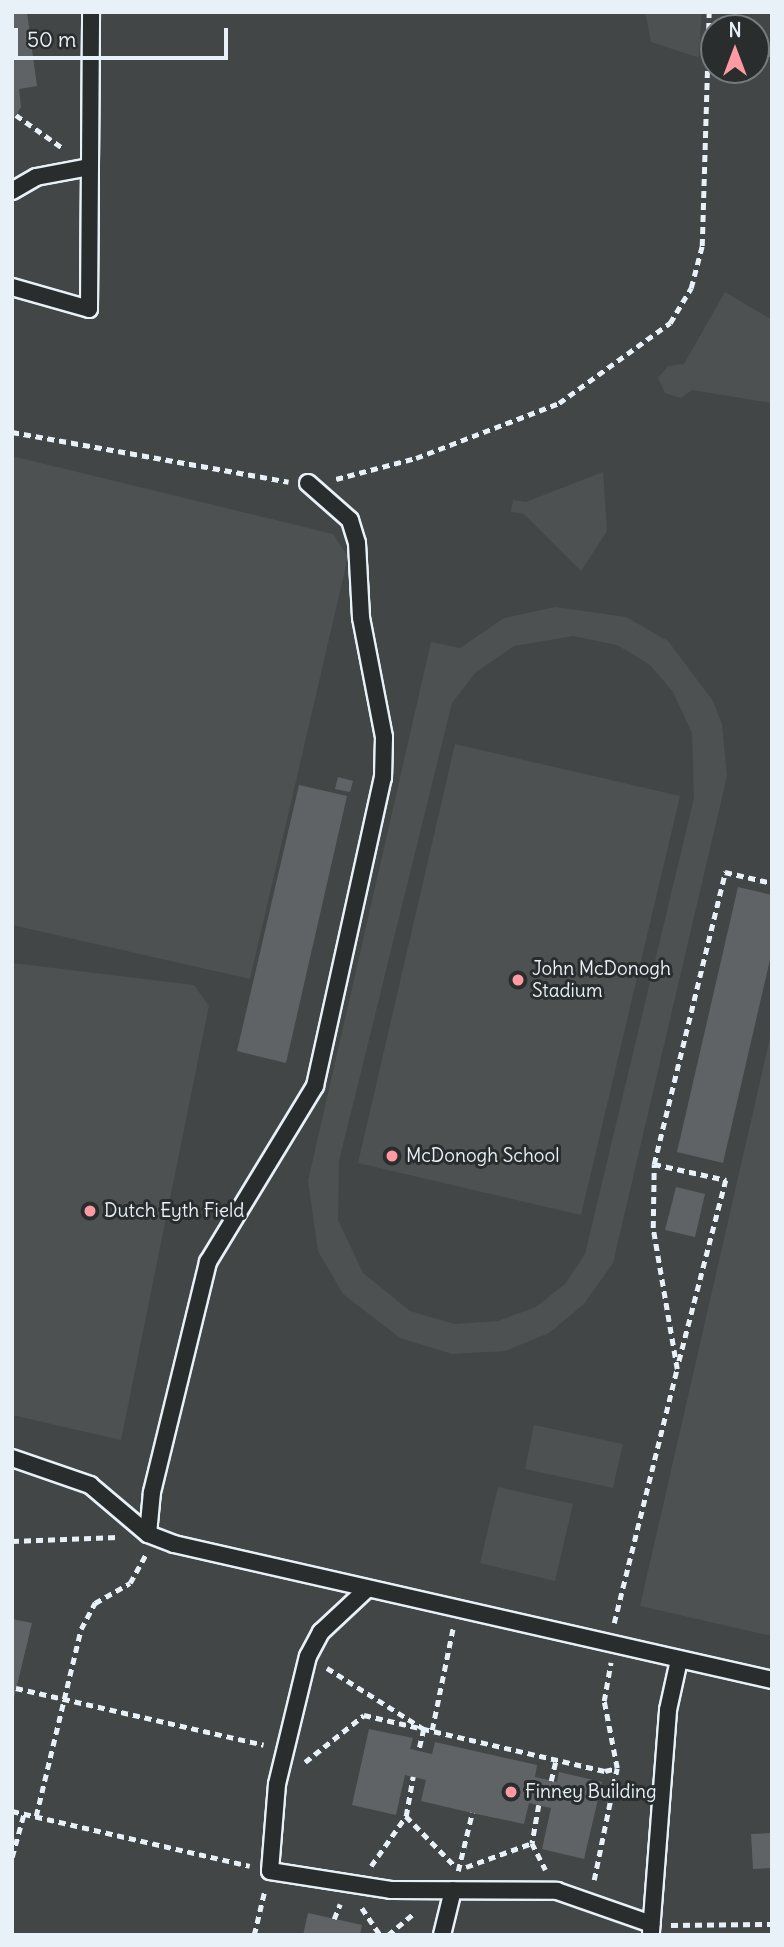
<!DOCTYPE html>
<style>
body{margin:0}
#map{position:relative;width:784px;height:1947px;overflow:hidden;background:#35393a;font-family:Delius,sans-serif}
div>[style]{position:absolute}
.built>*{inset:0;background:#424647}
.green>*{inset:0;background:#4d5152}
.stream>*{height:9px;margin:-4.5px;padding:0 4.5px;transform-origin:4.5px;border-radius:4.5px;background:#707579}
.building>*{inset:0;background:#5f6365}
.path>*{height:4.5px;margin-top:-2.25px;transform-origin:0;background:repeating-linear-gradient(90deg,#e8f1f8 0 7px,transparent 0 12px)}
.roads{filter:drop-shadow(2px 0 #e8f1f8) drop-shadow(-2px 0 #e8f1f8) drop-shadow(0 2px #e8f1f8) drop-shadow(0 -2px #e8f1f8)}
.service>*{height:16px;margin:-8px;padding:0 8px;transform-origin:8px;border-radius:8px;background:#2a2d2e}
.dots>*{width:19px;height:19px;translate:-50% -50%;box-sizing:border-box;border:4px solid #2a2d2e;border-radius:50%}
span{translate:-50% -50%;white-space:nowrap;text-align:center;line-height:1.15;-webkit-text-stroke:6px #2a2d2e;paint-order:stroke}
.poi-label{font-size:19px;color:#e8f1f8}
.left{translate:0 -50%;text-align:left}
.frame{position:absolute;inset:0;border:14px solid #e8f1f8;pointer-events:none}
.north{position:absolute;left:700px;top:14px;width:70px;height:70px;box-sizing:border-box;background:#2a2d2e;border:2px solid #767b7f;border-radius:50%;rotate:0deg;font-size:19px;font-weight:700;line-height:28px;text-align:center;color:#e8f1f8}
.north::after{content:'';display:block;margin:auto;width:24px;height:32px;background:#ff9aa2;clip-path:polygon(50% 0,100% 100%,50% 72%,0 100%)}
.scale{position:absolute;left:14px;top:28px;width:214px;height:32px;box-sizing:border-box;border:4px solid #e8f1f8;border-top:0;padding-left:9px;font-size:21px;line-height:24px;white-space:nowrap;color:#e8f1f8;-webkit-text-stroke:5px #2a2d2e;paint-order:stroke}
</style>
<div id="map">
<div class="built">
<i style="clip-path:polygon(evenodd,12px 12px,645px 12px,652px 42px,699px 58px,702px 12px,772px 12px,772px 1935px,12px 1935px,12px 12px,714px 28px,756px 28px,756px 70px,714px 70px,714px 28px)"></i>
</div>
<div class="green">
<i style="clip-path:polygon(645px 12px,702px 12px,699px 58px,651px 42px)"></i>
<i style="clip-path:polygon(725px 292px,772px 320px,772px 403px,692px 390px,681px 398px,665px 393px,658px 378px,668px 366px,684px 364px)"></i>
<i style="clip-path:polygon(12px 456px,333px 534px,348px 557px,250px 979px,12px 925px)"></i>
<i style="clip-path:polygon(603px 472px,607px 531px,581px 571px,524px 514px,511px 512px,513px 500px,526px 502px)"></i>
<i style="clip-path:polygon(evenodd,555px 607px,626px 617px,668px 641px,713px 701px,722px 724px,727px 776px,613px 1263px,584px 1304px,549px 1333px,505px 1351px,452px 1354px,400px 1338px,343px 1294px,318px 1251px,308px 1181px,431px 642px,460px 648px,504px 618px,555px 607px,573px 636px,617px 645px,650px 665px,673px 692px,692px 733px,694px 798px,585px 1254px,565px 1284px,536px 1307px,498px 1321px,454px 1324px,410px 1311px,363px 1273px,338px 1220px,339px 1161px,452px 703px,476px 672px,514px 646px,573px 636px)"></i>
<i style="clip-path:polygon(455px 744px,680px 796px,581px 1215px,358px 1163px)"></i>
<i style="clip-path:polygon(12px 963px,194px 985px,209px 1006px,121px 1440px,12px 1415px)"></i>
<i style="clip-path:polygon(772px 1029px,772px 1636px,640px 1606px)"></i>
<i style="clip-path:polygon(534px 1425px,623px 1444px,613px 1488px,525px 1469px)"></i>
<i style="clip-path:polygon(498px 1487px,573px 1504px,555px 1581px,480px 1563px)"></i>
</div>
<div class="stream">
<i style="left:756px;top:55px;width:16px;rotate:-14deg"></i>
</div>
<div class="building">
<i style="clip-path:polygon(12px 12px,27px 12px,37px 86px,19px 89px,21px 107px,12px 121px)"></i>
<i style="clip-path:polygon(338px 777px,353px 781px,350px 792px,335px 789px)"></i>
<i style="clip-path:polygon(299px 785px,347px 796px,286px 1063px,237px 1051px)"></i>
<i style="clip-path:polygon(738px 887px,772px 895px,772px 951px,723px 1163px,677px 1152px)"></i>
<i style="clip-path:polygon(676px 1187px,705px 1194px,695px 1237px,665px 1230px)"></i>
<i style="clip-path:polygon(12px 1619px,32px 1623px,13px 1702px,12px 1701px)"></i>
<i style="clip-path:polygon(369px 1729px,413px 1738px,410px 1749px,432px 1754px,435px 1742px,537px 1765px,535px 1777px,557px 1782px,559px 1772px,602px 1782px,584px 1859px,542px 1849px,551px 1808px,529px 1803px,524px 1824px,472px 1813px,421px 1801px,426px 1780px,405px 1775px,396px 1815px,352px 1805px)"></i>
<i style="clip-path:polygon(772px 1833px,772px 1868px,753px 1869px,751px 1834px)"></i>
<i style="clip-path:polygon(308px 1913px,362px 1925px,360px 1935px,303px 1935px)"></i>
</div>
<div class="path">
<i style="left:16px;top:115px;width:59px;rotate:35.3deg"></i>
<i style="left:12px;top:432px;width:281px;rotate:10.2deg"></i>
<i style="left:336px;top:479px;width:83px;rotate:-14.7deg"></i>
<i style="left:416px;top:458px;width:153px;rotate:-21deg"></i>
<i style="left:559px;top:403px;width:137px;rotate:-35.8deg"></i>
<i style="left:670px;top:323px;width:41px;rotate:-59deg"></i>
<i style="left:691px;top:288px;width:43px;rotate:-75.3deg"></i>
<i style="left:702px;top:246px;width:234px;rotate:-88.3deg"></i>
<i style="left:654px;top:1164px;width:74px;rotate:12.5deg"></i>
<i style="left:726px;top:1180px;width:191px;rotate:104.5deg"></i>
<i style="left:12px;top:1541px;width:106px;rotate:-2.2deg"></i>
<i style="left:614px;top:1623px;width:262px;rotate:-76.1deg"></i>
<i style="left:677px;top:1369px;width:143px;rotate:-99.7deg"></i>
<i style="left:653px;top:1228px;width:64px;rotate:-89.1deg"></i>
<i style="left:654px;top:1164px;width:301px;rotate:-76.3deg"></i>
<i style="left:725px;top:872px;width:48px;rotate:13.2deg"></i>
<i style="left:327px;top:1668px;width:115px;rotate:32.2deg"></i>
<i style="left:424px;top:1729px;width:23px;rotate:103deg"></i>
<i style="left:16px;top:1688px;width:254px;rotate:12.9deg"></i>
<i style="left:432px;top:1730px;width:104px;rotate:-78.4deg"></i>
<i style="left:305px;top:1762px;width:75px;rotate:-38.5deg"></i>
<i style="left:364px;top:1715px;width:247px;rotate:13.1deg"></i>
<i style="left:605px;top:1771px;width:12px;rotate:-14deg"></i>
<i style="left:551px;top:1781px;width:22px;rotate:-77deg"></i>
<i style="left:539px;top:1805px;width:39px;rotate:100deg"></i>
<i style="left:532px;top:1843px;width:30px;rotate:63deg"></i>
<i style="left:12px;top:1811px;width:244px;rotate:13deg"></i>
<i style="left:36px;top:1816px;width:192px;rotate:-76.5deg"></i>
<i style="left:81px;top:1629px;width:30px;rotate:-62deg"></i>
<i style="left:95px;top:1603px;width:40px;rotate:-29.7deg"></i>
<i style="left:130px;top:1583px;width:33px;rotate:-61deg"></i>
<i style="left:406px;top:1816px;width:71px;rotate:45.6deg"></i>
<i style="left:12px;top:1857px;width:46px;rotate:-74.7deg"></i>
<i style="left:371px;top:1866px;width:61px;rotate:-55deg"></i>
<i style="left:406px;top:1816px;width:40px;rotate:-80deg"></i>
<i style="left:466px;top:1867px;width:70px;rotate:-20deg"></i>
<i style="left:458px;top:1871px;width:60px;rotate:-76.4deg"></i>
<i style="left:594px;top:1880px;width:114px;rotate:-78.4deg"></i>
<i style="left:617px;top:1768px;width:68px;rotate:-101deg"></i>
<i style="left:604px;top:1701px;width:39px;rotate:-80deg"></i>
<i style="left:362px;top:1908px;width:32px;rotate:56deg"></i>
<i style="left:334px;top:1919px;width:16px;rotate:-68deg"></i>
<i style="left:671px;top:1925px;width:101px;rotate:-0.6deg"></i>
<i style="left:254px;top:1935px;width:47px;rotate:-76.6deg"></i>
<i style="left:388px;top:1935px;width:34px;rotate:-40deg"></i>
</div>
<div class="roads">
<div class="service">
<i style="left:12px;top:191px;width:28px;rotate:-30deg"></i>
<i style="left:36px;top:177px;width:55px;rotate:-10.5deg"></i>
<i style="left:12px;top:287px;width:80px;rotate:15.9deg"></i>
<i style="left:89px;top:309px;width:297px;rotate:-89.6deg"></i>
<i style="left:12px;top:1458px;width:83px;rotate:19.1deg"></i>
<i style="left:90px;top:1485px;width:76px;rotate:40.2deg"></i>
<i style="left:148px;top:1534px;width:28px;rotate:21deg"></i>
<i style="left:174px;top:1544px;width:613px;rotate:12.81deg"></i>
<i style="left:148px;top:1534px;width:42px;rotate:-84.6deg"></i>
<i style="left:152px;top:1492px;width:237px;rotate:-76.3deg"></i>
<i style="left:208px;top:1262px;width:206px;rotate:-58.7deg"></i>
<i style="left:315px;top:1086px;width:315px;rotate:-77.6deg"></i>
<i style="left:383px;top:778px;width:41px;rotate:-88.6deg"></i>
<i style="left:384px;top:737px;width:122px;rotate:-100.9deg"></i>
<i style="left:361px;top:617px;width:74px;rotate:-93.1deg"></i>
<i style="left:357px;top:543px;width:24px;rotate:-107deg"></i>
<i style="left:350px;top:520px;width:56px;rotate:-138.6deg"></i>
<i style="left:366px;top:1590px;width:62px;rotate:137deg"></i>
<i style="left:321px;top:1632px;width:27px;rotate:118deg"></i>
<i style="left:308px;top:1656px;width:132px;rotate:103.6deg"></i>
<i style="left:277px;top:1784px;width:87px;rotate:94.6deg"></i>
<i style="left:270px;top:1871px;width:122px;rotate:8.9deg"></i>
<i style="left:391px;top:1890px;width:166px;rotate:0.3deg"></i>
<i style="left:557px;top:1891px;width:100px;rotate:19.3deg"></i>
<i style="left:651px;top:1932px;width:223px;rotate:-85.6deg"></i>
<i style="left:668px;top:1710px;width:51px;rotate:-77.6deg"></i>
<i style="left:442px;top:1935px;width:46px;rotate:-76.3deg"></i>
</div>
</div>
<div class="dots">
<i style="left:518px;top:980px;background:#ff9aa2"></i>
<i style="left:392px;top:1156px;background:#ff9aa2"></i>
<i style="left:90px;top:1211px;background:#ff9aa2"></i>
<i style="left:511px;top:1792px;background:#ff9aa2"></i>
</div>
<div class="poi-label">
<span class="left" style="left:532px;top:980px">John McDonogh<br>Stadium</span>
<span class="left" style="left:406px;top:1156px">McDonogh School</span>
<span class="left" style="left:104px;top:1211px">Dutch Eyth Field</span>
<span class="left" style="left:525px;top:1792px">Finney Building</span>
</div>
<div class="frame"></div>
<div class="north">N</div>
<div class="scale">50 m</div>
</div>
